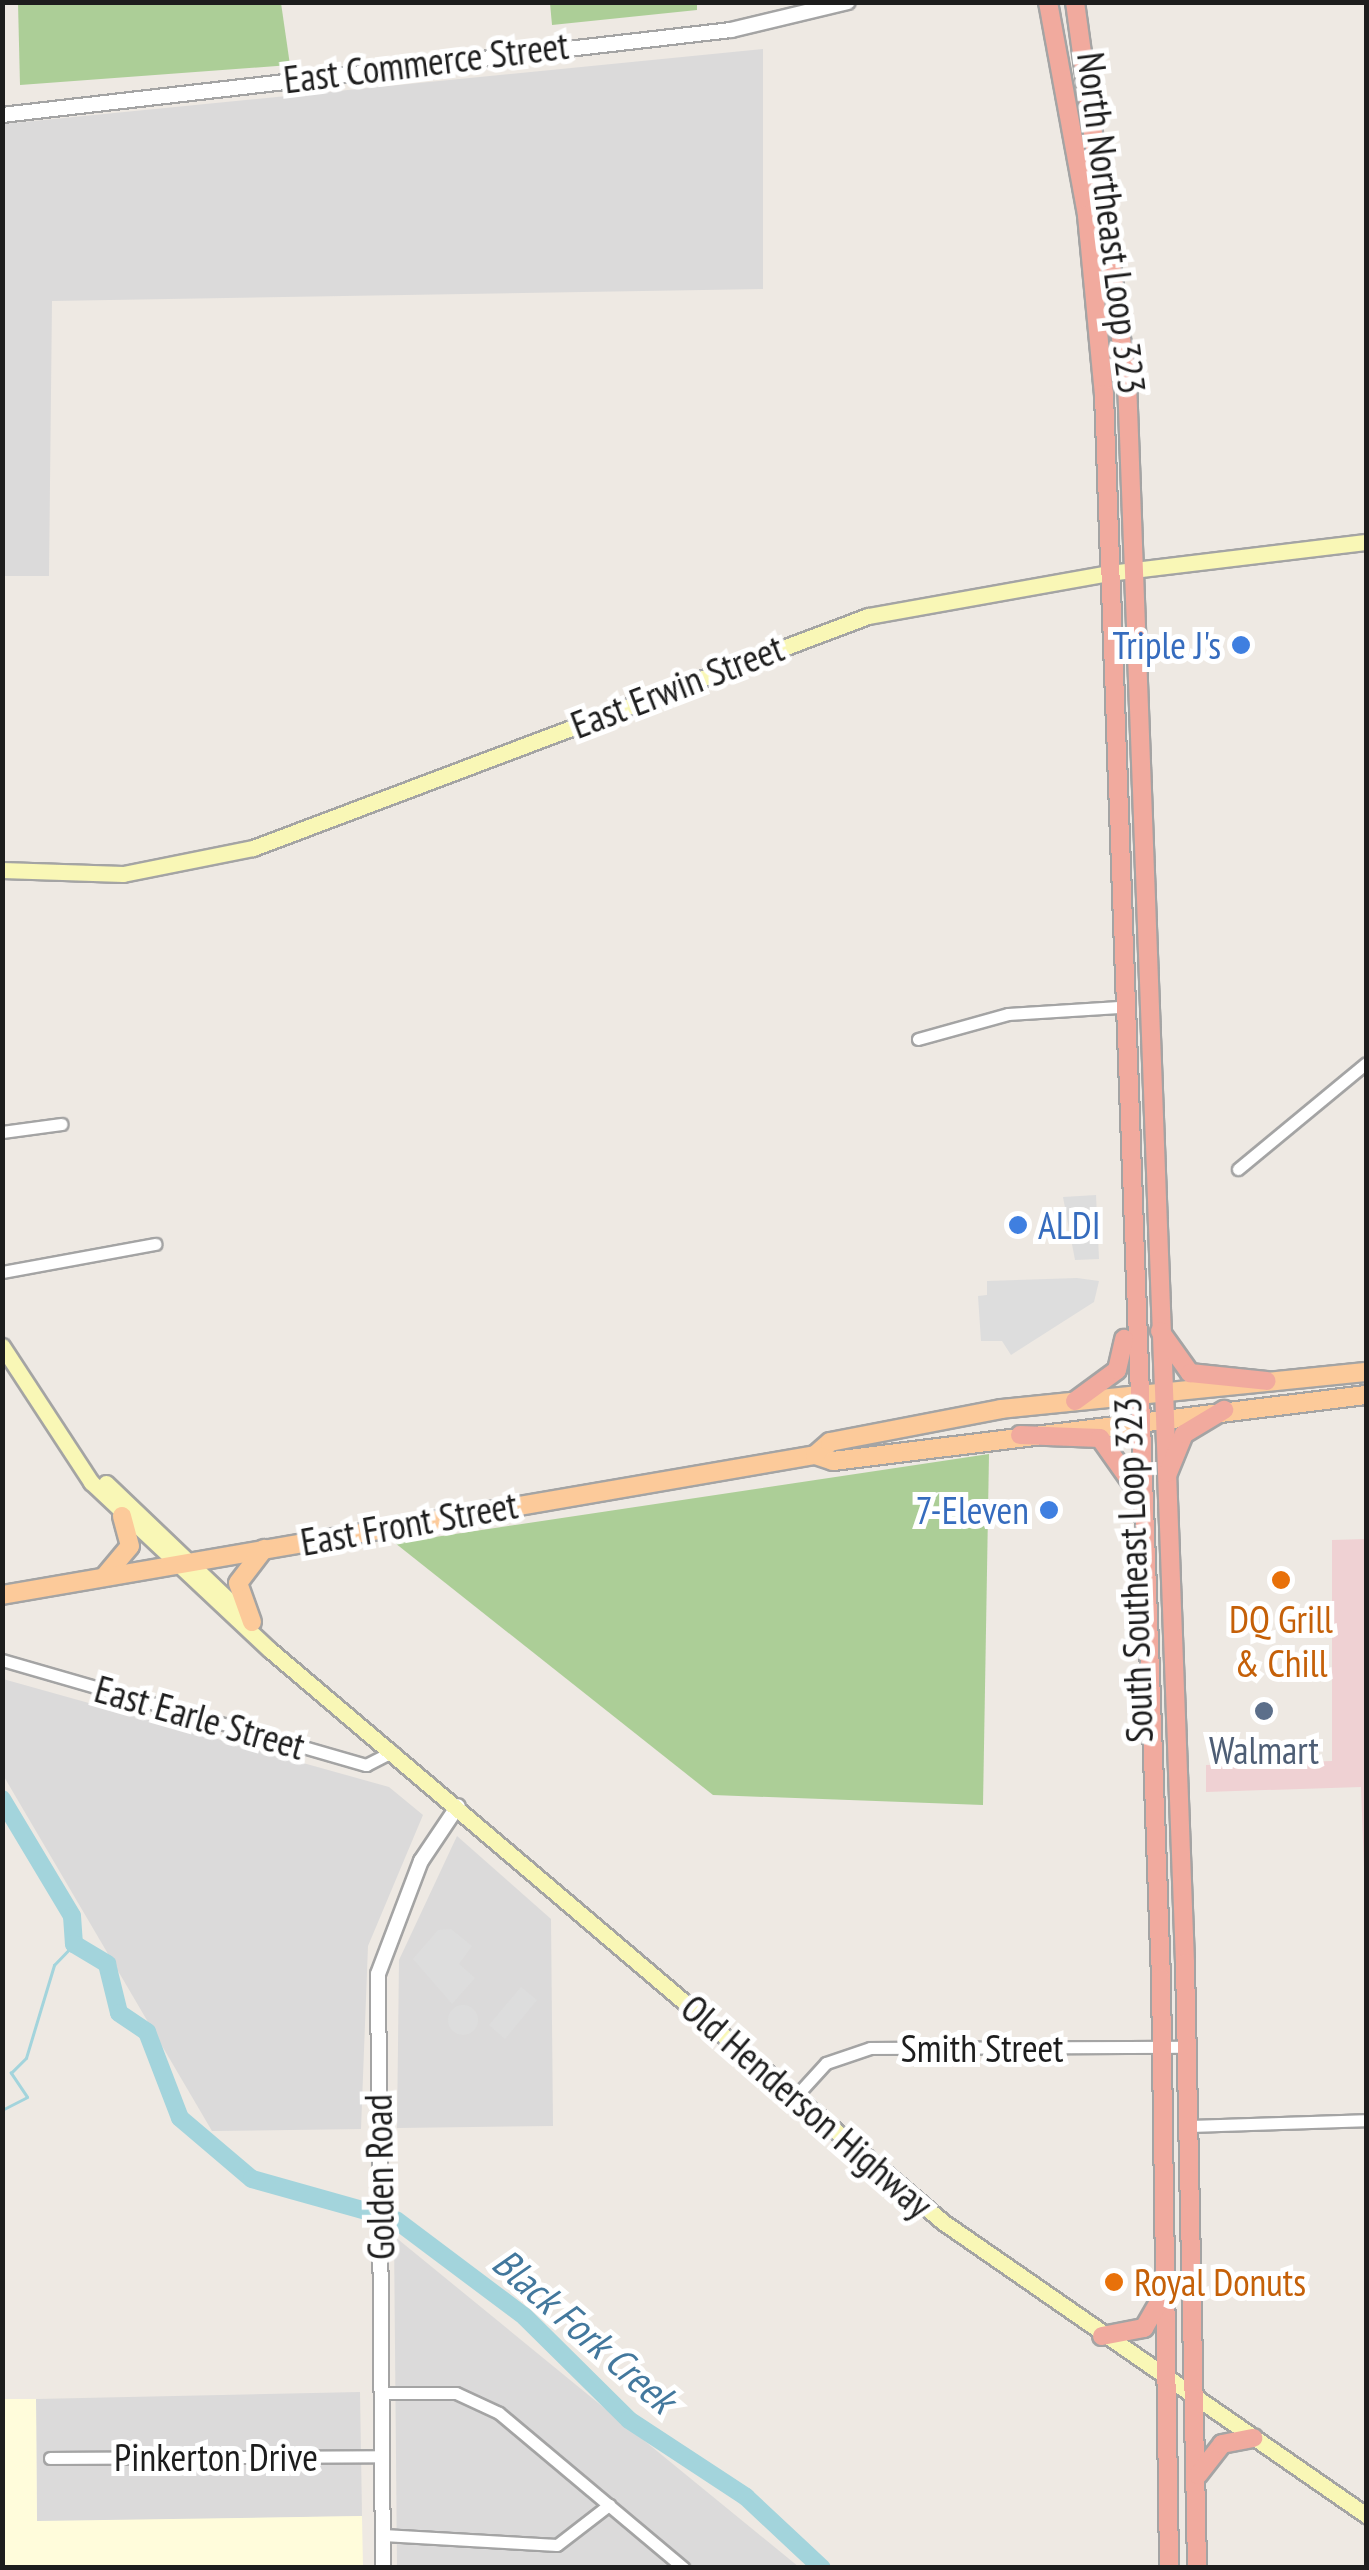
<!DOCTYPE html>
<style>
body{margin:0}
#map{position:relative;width:1369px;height:2570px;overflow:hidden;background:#eee9e3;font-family:"PT Sans Narrow",sans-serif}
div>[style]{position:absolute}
.residential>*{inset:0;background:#dbdada}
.commercial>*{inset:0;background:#efd1d3}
.education>*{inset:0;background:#fffcdb}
.forest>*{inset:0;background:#acce97}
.parking>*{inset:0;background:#ddd}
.round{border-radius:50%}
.stream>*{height:2.5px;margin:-1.25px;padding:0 1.25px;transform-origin:1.25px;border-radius:1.25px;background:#a3d4dc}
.river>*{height:18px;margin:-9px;padding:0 9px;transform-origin:9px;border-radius:9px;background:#a3d4dc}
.roads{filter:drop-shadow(2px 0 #a4a4a4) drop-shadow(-2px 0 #a4a4a4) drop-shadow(0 2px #a4a4a4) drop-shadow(0 -2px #a4a4a4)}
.minor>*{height:11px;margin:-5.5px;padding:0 5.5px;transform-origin:5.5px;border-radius:5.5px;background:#fff}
.tertiary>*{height:14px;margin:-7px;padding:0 7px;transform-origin:7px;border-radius:7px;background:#fff}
.secondary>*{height:15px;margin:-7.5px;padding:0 7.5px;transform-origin:7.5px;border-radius:7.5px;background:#f9f7b6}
.primary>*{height:18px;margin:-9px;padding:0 9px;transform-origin:9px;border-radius:9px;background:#fcca9a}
.trunk>*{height:18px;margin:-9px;padding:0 9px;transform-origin:9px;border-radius:9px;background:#f1aa9e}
.dots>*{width:28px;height:28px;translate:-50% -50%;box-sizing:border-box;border:5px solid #fff;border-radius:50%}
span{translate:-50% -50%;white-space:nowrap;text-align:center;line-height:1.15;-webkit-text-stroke:10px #fff;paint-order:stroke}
.street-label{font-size:38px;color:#1d1d1d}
.shop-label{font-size:38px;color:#366cbe}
.right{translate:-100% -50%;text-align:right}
.left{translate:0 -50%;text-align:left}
.food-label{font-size:38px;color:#c56008}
.service-label{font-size:38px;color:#4e5e75}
.water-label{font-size:40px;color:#43789d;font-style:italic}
.frame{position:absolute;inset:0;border:5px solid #1d1d1d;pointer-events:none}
</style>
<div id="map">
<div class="residential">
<i style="clip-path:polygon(763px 49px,763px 289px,52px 301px,49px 576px,3px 576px,3px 124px)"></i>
<i style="clip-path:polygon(3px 1679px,389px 1787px,423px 1815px,368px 1946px,361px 2129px,212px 2131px,3px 1775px)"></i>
<i style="clip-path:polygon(457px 1836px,551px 1919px,553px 2126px,397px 2128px,399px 1960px)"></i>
<i style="clip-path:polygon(394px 2236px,799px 2567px,397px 2567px)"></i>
<i style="clip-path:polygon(360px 2392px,362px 2516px,37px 2522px,36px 2399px)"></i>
</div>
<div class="commercial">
<i style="clip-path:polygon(1366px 1539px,1366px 1868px,1364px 1868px,1361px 1787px,1206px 1792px,1206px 1765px,1332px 1761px,1332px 1540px)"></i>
</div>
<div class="education">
<i style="clip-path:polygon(3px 2399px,36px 2399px,37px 2521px,362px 2516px,363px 2567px,3px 2567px)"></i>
</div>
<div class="forest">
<i style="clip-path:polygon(18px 3px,281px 3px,290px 65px,20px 85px)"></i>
<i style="clip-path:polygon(550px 3px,697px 3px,697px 10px,552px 25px)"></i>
<i style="clip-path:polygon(989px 1454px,983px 1805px,713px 1795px,395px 1543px)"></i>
</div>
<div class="parking">
<i style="clip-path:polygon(1096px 1195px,1099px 1259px,1075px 1260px,1063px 1197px)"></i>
<i style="clip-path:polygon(1077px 1278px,1099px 1281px,1094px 1302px,1011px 1355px,1002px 1341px,981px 1341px,978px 1296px,987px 1295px,987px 1281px)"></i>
<i style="clip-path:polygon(451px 1929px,472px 1946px,459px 1964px,475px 1978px,452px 2004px,413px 1959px,438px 1930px)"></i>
<i style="clip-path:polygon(521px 1987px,537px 2000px,505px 2039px,489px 2025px)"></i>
<i class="round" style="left:448px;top:2005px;width:30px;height:30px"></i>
</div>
<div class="stream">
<i style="left:2px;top:2110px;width:28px;rotate:-27deg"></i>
<i style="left:27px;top:2097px;width:29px;rotate:-124deg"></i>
<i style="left:11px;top:2073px;width:21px;rotate:-45deg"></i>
<i style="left:26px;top:2058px;width:97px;rotate:-73.2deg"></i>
<i style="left:54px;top:1965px;width:29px;rotate:-46deg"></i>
</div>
<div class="river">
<i style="left:2px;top:1799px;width:136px;rotate:59.1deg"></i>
<i style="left:72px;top:1916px;width:28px;rotate:86deg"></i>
<i style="left:74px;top:1944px;width:39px;rotate:31deg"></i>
<i style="left:107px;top:1964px;width:50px;rotate:76.2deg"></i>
<i style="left:119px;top:2013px;width:34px;rotate:34deg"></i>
<i style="left:147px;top:2032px;width:92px;rotate:69deg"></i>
<i style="left:180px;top:2118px;width:94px;rotate:40.3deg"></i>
<i style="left:252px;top:2179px;width:118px;rotate:15.7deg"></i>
<i style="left:396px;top:2220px;width:161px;rotate:36.9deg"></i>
<i style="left:525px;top:2317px;width:146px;rotate:44.7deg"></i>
<i style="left:629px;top:2420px;width:140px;rotate:33.3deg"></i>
<i style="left:746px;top:2497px;width:104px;rotate:43.1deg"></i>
</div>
<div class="roads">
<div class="minor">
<i style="left:918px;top:1039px;width:93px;rotate:-15.5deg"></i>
<i style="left:1008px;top:1014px;width:111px;rotate:-3.6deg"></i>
<i style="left:2px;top:1132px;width:60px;rotate:-7.7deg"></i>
<i style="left:1238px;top:1169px;width:166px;rotate:-39.6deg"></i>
<i style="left:2px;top:1272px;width:156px;rotate:-10.4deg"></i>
<i style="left:2px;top:1660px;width:379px;rotate:16.1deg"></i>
<i style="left:366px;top:1765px;width:30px;rotate:-27deg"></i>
<i style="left:795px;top:2097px;width:46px;rotate:-47.6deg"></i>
<i style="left:826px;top:2063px;width:46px;rotate:-18.8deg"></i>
<i style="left:870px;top:2048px;width:317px;rotate:-0.2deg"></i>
<i style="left:1188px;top:2126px;width:178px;rotate:-1.9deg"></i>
<i style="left:381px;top:2393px;width:75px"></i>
<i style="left:456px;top:2393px;width:47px;rotate:24.9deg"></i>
<i style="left:499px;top:2413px;width:241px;rotate:40deg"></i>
<i style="left:50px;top:2458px;width:332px;rotate:-0.3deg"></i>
<i style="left:383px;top:2535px;width:174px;rotate:3.3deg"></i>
<i style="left:557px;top:2545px;width:66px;rotate:-37.6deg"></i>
</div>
<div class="tertiary">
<i style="left:2px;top:115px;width:734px;rotate:-6.65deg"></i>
<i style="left:731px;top:30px;width:120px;rotate:-13.5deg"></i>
<i style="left:383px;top:2568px;width:594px;rotate:-90.48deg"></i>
<i style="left:378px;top:1974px;width:121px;rotate:-69.2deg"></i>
<i style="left:421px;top:1861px;width:66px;rotate:-56.1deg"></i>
</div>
<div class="secondary">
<i style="left:2px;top:870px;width:121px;rotate:1.9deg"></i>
<i style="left:123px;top:874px;width:133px;rotate:-11.3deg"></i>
<i style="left:253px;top:848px;width:657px;rotate:-20.67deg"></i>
<i style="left:868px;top:616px;width:245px;rotate:-10.1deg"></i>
<i style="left:1109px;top:573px;width:259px;rotate:-6.9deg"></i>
<i style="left:2px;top:1346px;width:163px;rotate:56.8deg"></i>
<i style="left:91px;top:1482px;width:245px;rotate:43.2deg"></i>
<i style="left:270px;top:1650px;width:883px;rotate:40.36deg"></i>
<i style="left:943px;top:2222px;width:515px;rotate:34.71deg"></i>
<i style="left:106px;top:1483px;width:182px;rotate:43.7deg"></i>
</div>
<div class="primary">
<i style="left:815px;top:1455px;width:20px;rotate:-41deg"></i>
<i style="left:830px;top:1442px;width:174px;rotate:-10.9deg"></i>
<i style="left:1001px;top:1409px;width:367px;rotate:-5.8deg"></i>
<i style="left:104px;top:1577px;width:40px;rotate:-50deg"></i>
<i style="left:130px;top:1546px;width:31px;rotate:-105deg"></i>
<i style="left:2px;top:1595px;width:825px;rotate:-9.77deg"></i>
<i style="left:815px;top:1455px;width:19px;rotate:18deg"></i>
<i style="left:833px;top:1461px;width:537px;rotate:-7.06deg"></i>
<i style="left:252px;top:1622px;width:41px;rotate:-109.7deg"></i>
<i style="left:238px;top:1583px;width:43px;rotate:-52.6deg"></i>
</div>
<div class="trunk">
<i style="left:1048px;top:2px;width:217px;rotate:79.6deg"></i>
<i style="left:1087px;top:215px;width:180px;rotate:84.6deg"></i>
<i style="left:1104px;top:394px;width:1586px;rotate:87.94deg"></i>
<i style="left:1161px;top:1979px;width:589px;rotate:89.22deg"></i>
<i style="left:1075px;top:2px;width:383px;rotate:82.2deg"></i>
<i style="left:1127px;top:381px;width:1583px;rotate:87.9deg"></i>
<i style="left:1185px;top:1963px;width:605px;rotate:88.86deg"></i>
<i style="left:1160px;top:1331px;width:52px;rotate:54.5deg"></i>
<i style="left:1190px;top:1373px;width:77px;rotate:5.9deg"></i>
<i style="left:1075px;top:1401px;width:52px;rotate:-36.4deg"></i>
<i style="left:1117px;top:1370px;width:32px;rotate:-77deg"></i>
<i style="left:1020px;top:1435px;width:80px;rotate:2.1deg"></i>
<i style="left:1100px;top:1438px;width:57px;rotate:54.9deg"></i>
<i style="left:1168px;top:1473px;width:42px;rotate:-67.7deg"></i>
<i style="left:1184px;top:1434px;width:47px;rotate:-31deg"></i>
<i style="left:1102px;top:2336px;width:43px;rotate:-10.8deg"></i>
<i style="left:1144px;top:2328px;width:32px;rotate:-60deg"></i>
<i style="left:1198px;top:2475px;width:39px;rotate:-52deg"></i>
<i style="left:1222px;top:2444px;width:32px;rotate:-11deg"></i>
</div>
</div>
<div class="dots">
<i style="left:1241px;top:645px;background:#3f7fe0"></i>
<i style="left:1018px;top:1225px;background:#3f7fe0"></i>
<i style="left:1049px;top:1510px;background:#3f7fe0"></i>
<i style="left:1281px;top:1580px;background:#e8710a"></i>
<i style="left:1264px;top:1711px;background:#5c6f8a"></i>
<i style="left:1114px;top:2282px;background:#e8710a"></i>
</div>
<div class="street-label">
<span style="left:426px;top:62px;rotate:-7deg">East Commerce Street</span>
<span style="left:1112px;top:223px;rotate:83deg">North Northeast Loop 323</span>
<span style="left:677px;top:686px;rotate:-21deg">East Erwin Street</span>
<span style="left:409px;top:1523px;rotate:-10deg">East Front Street</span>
<span style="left:1133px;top:1570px;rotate:-92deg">South Southeast Loop 323</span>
<span style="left:200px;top:1717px;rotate:16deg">East Earle Street</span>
<span style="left:982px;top:2048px">Smith Street</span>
<span style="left:807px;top:2106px;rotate:41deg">Old Henderson Highway</span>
<span style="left:379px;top:2177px;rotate:-91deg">Golden Road</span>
<span style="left:216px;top:2457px">Pinkerton Drive</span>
</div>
<div class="shop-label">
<span class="right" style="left:1221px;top:645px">Triple J's</span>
<span class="left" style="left:1038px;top:1225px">ALDI</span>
<span class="right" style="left:1029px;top:1510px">7-Eleven</span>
</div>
<div class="food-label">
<span style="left:1281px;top:1641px">DQ Grill<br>&amp; Chill</span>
<span class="left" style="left:1134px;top:2282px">Royal Donuts</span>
</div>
<div class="service-label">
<span style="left:1264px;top:1750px">Walmart</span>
</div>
<div class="water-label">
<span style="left:585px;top:2330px;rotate:41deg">Black Fork Creek</span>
</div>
<div class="frame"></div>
</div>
